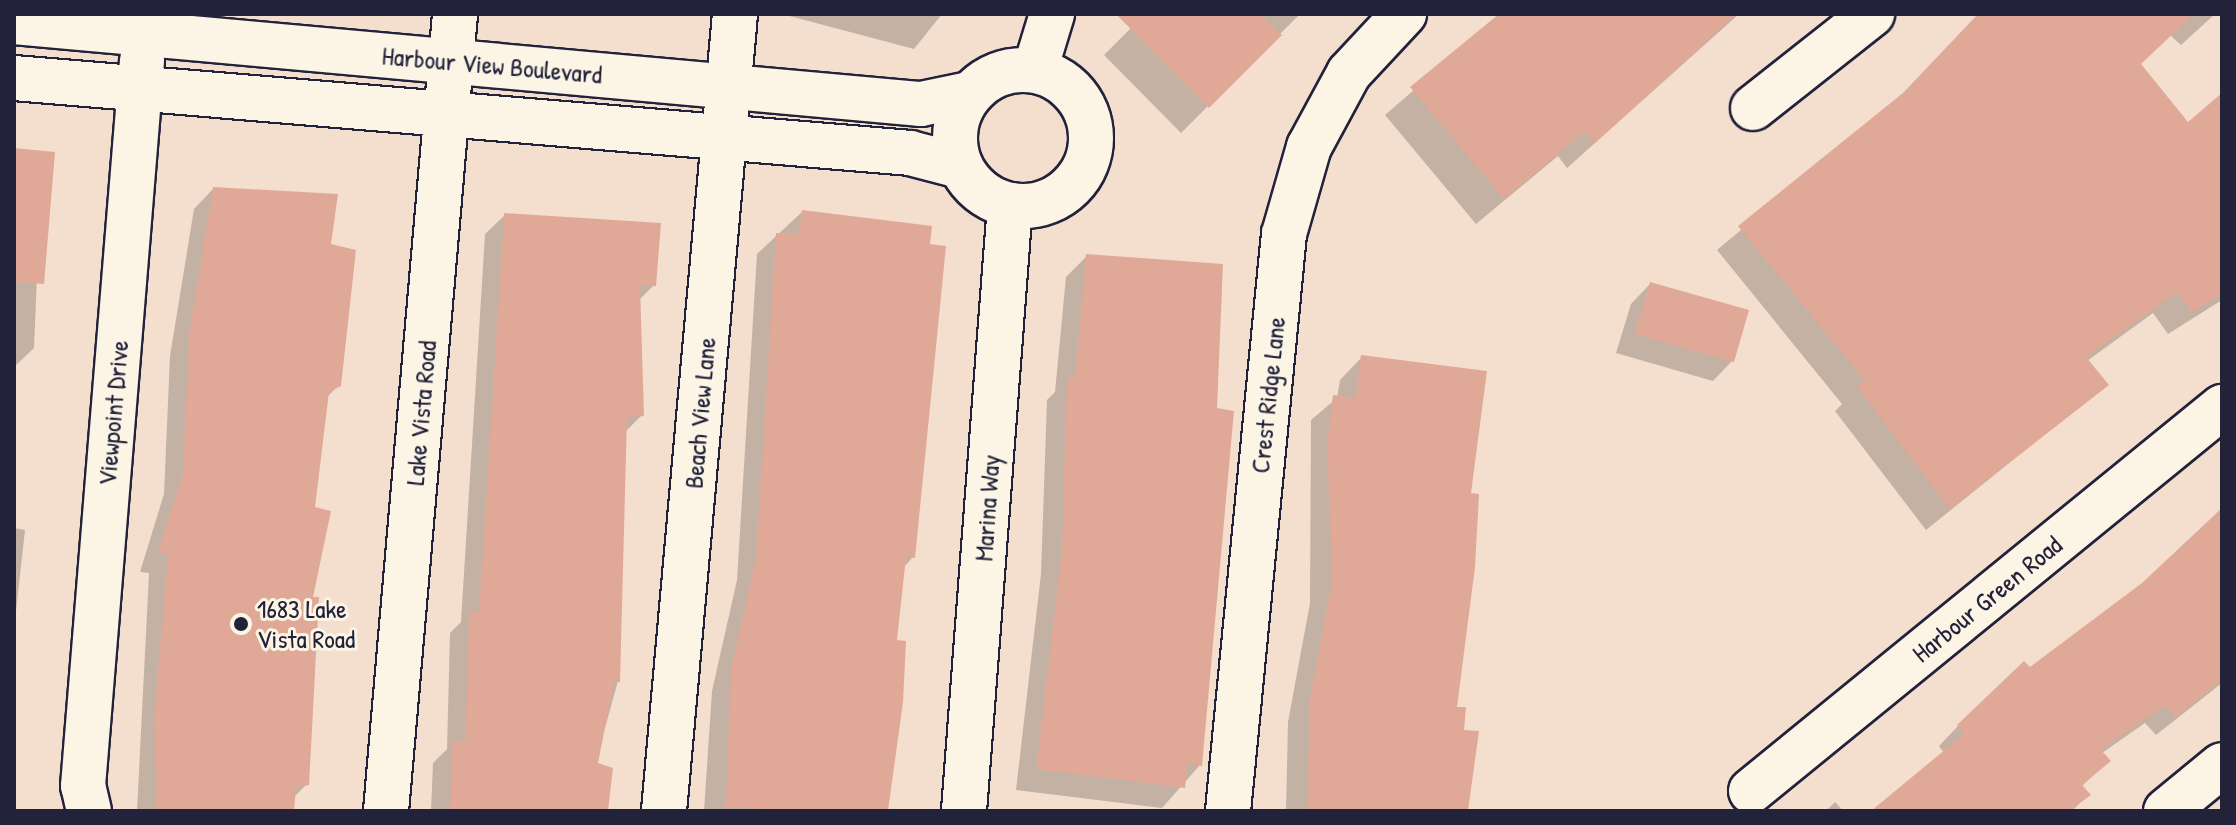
<!DOCTYPE html>
<style>
body{margin:0}
#map{position:relative;width:2236px;height:825px;overflow:hidden;background:#f4dece;font-family:"Patrick Hand",sans-serif}
div>[style]{position:absolute}
.shadow>*{inset:0;background:#0003}
.building>*{inset:0;background:#e0a997}
.roads{filter:drop-shadow(2px 0 #22223b) drop-shadow(-2px 0 #22223b) drop-shadow(0 2px #22223b) drop-shadow(0 -2px #22223b)}
.minor>*{height:44px;margin:-22px;padding:0 22px;transform-origin:22px;border-radius:22px;background:#fcf5e5}
.minor>.ring{margin:-22px;padding:0;box-sizing:content-box;background:none;border:44px solid #fcf5e5;border-radius:50%}
.dots>*{width:22px;height:22px;translate:-50% -50%;box-sizing:border-box;border:4px solid #fcf5e5;border-radius:50%}
span{translate:-50% -50%;white-space:nowrap;text-align:center;line-height:1.15;-webkit-text-stroke:6px #fcf5e5;paint-order:stroke}
.street-label{font-size:26px;color:#22223b}
.poi-label{font-size:26px;color:#22223b}
.left{translate:0 -50%;text-align:left}
.frame{position:absolute;inset:0;border:16px solid #22223b;pointer-events:none}
</style>
<div id="map">
<div class="shadow">
<i style="clip-path:polygon(782px 14px,942px 14px,914px 49px)"></i>
<i style="clip-path:polygon(1145px 14px,1144px 14px,1300px 14px,1181px 133px,1104px 55px)"></i>
<i style="clip-path:polygon(1502px 14px,1739px 14px,1567px 168px,1558px 156px,1476px 224px,1385px 115px)"></i>
<i style="clip-path:polygon(1981px 14px,2215px 14px,2181px 45px,2170px 35px,2138px 65px,2188px 125px,2222px 95px,2222px 300px,2168px 334px,2153px 313px,2087px 361px,2106px 385px,1926px 530px,1835px 411px,1842px 404px,1717px 250px,1900px 97px)"></i>
<i style="clip-path:polygon(14px 150px,37px 276px,34px 348px,14px 367px)"></i>
<i style="clip-path:polygon(213px 189px,328px 246px,339px 385px,326px 398px,313px 509px,307px 784px,287px 804px,252px 811px,137px 811px,149px 573px,140px 572px,164px 494px,170px 356px,194px 209px)"></i>
<i style="clip-path:polygon(802px 212px,913px 557px,903px 568px,895px 642px,901px 702px,887px 811px,704px 811px,712px 691px,737px 580px,757px 254px)"></i>
<i style="clip-path:polygon(505px 215px,654px 285px,638px 301px,642px 415px,625px 432px,618px 681px,595px 764px,606px 811px,431px 811px,433px 763px,447px 749px,450px 633px,461px 622px,485px 234px)"></i>
<i style="clip-path:polygon(1087px 256px,1200px 765px,1162px 808px,1016px 790px,1041px 574px,1047px 400px,1055px 392px,1066px 277px)"></i>
<i style="clip-path:polygon(1650px 284px,1732px 361px,1713px 381px,1616px 353px,1631px 304px)"></i>
<i style="clip-path:polygon(1362px 357px,1469px 495px,1443px 811px,1286px 811px,1288px 722px,1310px 603px,1311px 420px,1337px 398px,1340px 380px)"></i>
<i style="clip-path:polygon(2222px 509px,2222px 683px,2156px 735px,2145px 723px,2102px 753px,2108px 761px,2081px 787px,2088px 795px,2072px 811px,1874px 811px,1944px 753px,1939px 746px,1958px 726px,2144px 584px)"></i>
<i style="clip-path:polygon(14px 528px,25px 530px,14px 629px)"></i>
<i style="clip-path:polygon(1835px 802px,1843px 811px,1826px 811px)"></i>
</div>
<div class="building">
<i style="clip-path:polygon(1116px 14px,1261px 14px,1282px 35px,1209px 108px)"></i>
<i style="clip-path:polygon(1499px 14px,1737px 14px,1595px 143px,1585px 131px,1504px 199px,1410px 87px)"></i>
<i style="clip-path:polygon(1978px 14px,2194px 14px,2141px 64px,2188px 122px,2222px 93px,2222px 294px,2192px 312px,2177px 292px,2086px 357px,2109px 385px,1950px 509px,1857px 387px,1865px 381px,1738px 226px,1903px 93px)"></i>
<i style="clip-path:polygon(14px 148px,55px 152px,44px 284px,14px 282px)"></i>
<i style="clip-path:polygon(213px 187px,338px 194px,331px 244px,356px 250px,341px 386px,329px 392px,315px 507px,331px 511px,313px 597px,319px 597px,309px 785px,296px 787px,294px 811px,156px 811px,154px 717px,168px 554px,158px 553px,183px 473px,189px 335px)"></i>
<i style="clip-path:polygon(802px 210px,932px 226px,930px 244px,946px 246px,915px 558px,906px 557px,897px 640px,906px 641px,903px 702px,888px 811px,726px 808px,731px 669px,756px 559px,776px 233px,799px 234px)"></i>
<i style="clip-path:polygon(504px 213px,661px 223px,656px 286px,640px 286px,644px 416px,627px 417px,620px 682px,614px 682px,598px 763px,613px 768px,608px 811px,450px 811px,452px 741px,465px 742px,469px 611px,479px 611px)"></i>
<i style="clip-path:polygon(1086px 254px,1223px 264px,1217px 408px,1234px 411px,1202px 766px,1188px 763px,1185px 788px,1036px 769px,1062px 551px,1067px 377px,1075px 377px)"></i>
<i style="clip-path:polygon(1650px 282px,1749px 310px,1734px 362px,1635px 334px)"></i>
<i style="clip-path:polygon(1361px 355px,1487px 371px,1471px 493px,1479px 494px,1475px 567px,1457px 707px,1466px 707px,1464px 730px,1479px 731px,1468px 811px,1307px 811px,1310px 698px,1332px 579px,1327px 443px,1333px 395px,1356px 398px)"></i>
<i style="clip-path:polygon(2222px 508px,2222px 680px,2176px 717px,2165px 705px,2101px 750px,2111px 761px,2082px 785px,2091px 795px,2069px 811px,1871px 811px,1964px 734px,1957px 725px,2024px 661px,2030px 667px,2142px 583px)"></i>
</div>
<div class="roads">
<div class="minor">
<i style="left:14px;top:22px;width:911px;rotate:5.17deg"></i>
<i style="left:921px;top:104px;width:49px;rotate:-11.8deg"></i>
<i style="left:1035px;top:70px;width:59px;rotate:-73.1deg"></i>
<i class="ring" style="left:955px;top:70px;width:92px;height:92px"></i>
<i style="left:14px;top:78px;width:899px;rotate:4.78deg"></i>
<i style="left:910px;top:153px;width:52px;rotate:14.6deg"></i>
<i style="left:1753px;top:108px;width:152px;rotate:-38.3deg"></i>
<i style="left:1751px;top:791px;width:608px;rotate:-39.19deg"></i>
<i style="left:89px;top:811px;width:26px;rotate:-103deg"></i>
<i style="left:83px;top:786px;width:728px;rotate:-85.35deg"></i>
<i style="left:386px;top:811px;width:800px;rotate:-85.05deg"></i>
<i style="left:664px;top:811px;width:800px;rotate:-84.91deg"></i>
<i style="left:964px;top:811px;width:608px;rotate:-85.66deg"></i>
<i style="left:1228px;top:811px;width:580px;rotate:-84.46deg"></i>
<i style="left:1284px;top:234px;width:91px;rotate:-74deg"></i>
<i style="left:1309px;top:147px;width:84px;rotate:-61.6deg"></i>
<i style="left:1349px;top:73px;width:81px;rotate:-47deg"></i>
<i style="left:2166px;top:811px;width:72px;rotate:-39.4deg"></i>
</div>
</div>
<div class="dots">
<i style="left:241px;top:624px;background:#22223b"></i>
</div>
<div class="street-label">
<span style="left:492px;top:65px;rotate:5deg">Harbour View Boulevard</span>
<span style="left:1268px;top:395px;rotate:-84deg">Crest Ridge Lane</span>
<span style="left:113px;top:413px;rotate:-85deg">Viewpoint Drive</span>
<span style="left:421px;top:413px;rotate:-85deg">Lake Vista Road</span>
<span style="left:700px;top:413px;rotate:-85deg">Beach View Lane</span>
<span style="left:987px;top:508px;rotate:-86deg">Marina Way</span>
<span style="left:1987px;top:599px;rotate:-39deg">Harbour Green Road</span>
</div>
<div class="poi-label">
<span class="left" style="left:257px;top:624px">1683 Lake<br>Vista Road</span>
</div>
<div class="frame"></div>
</div>
